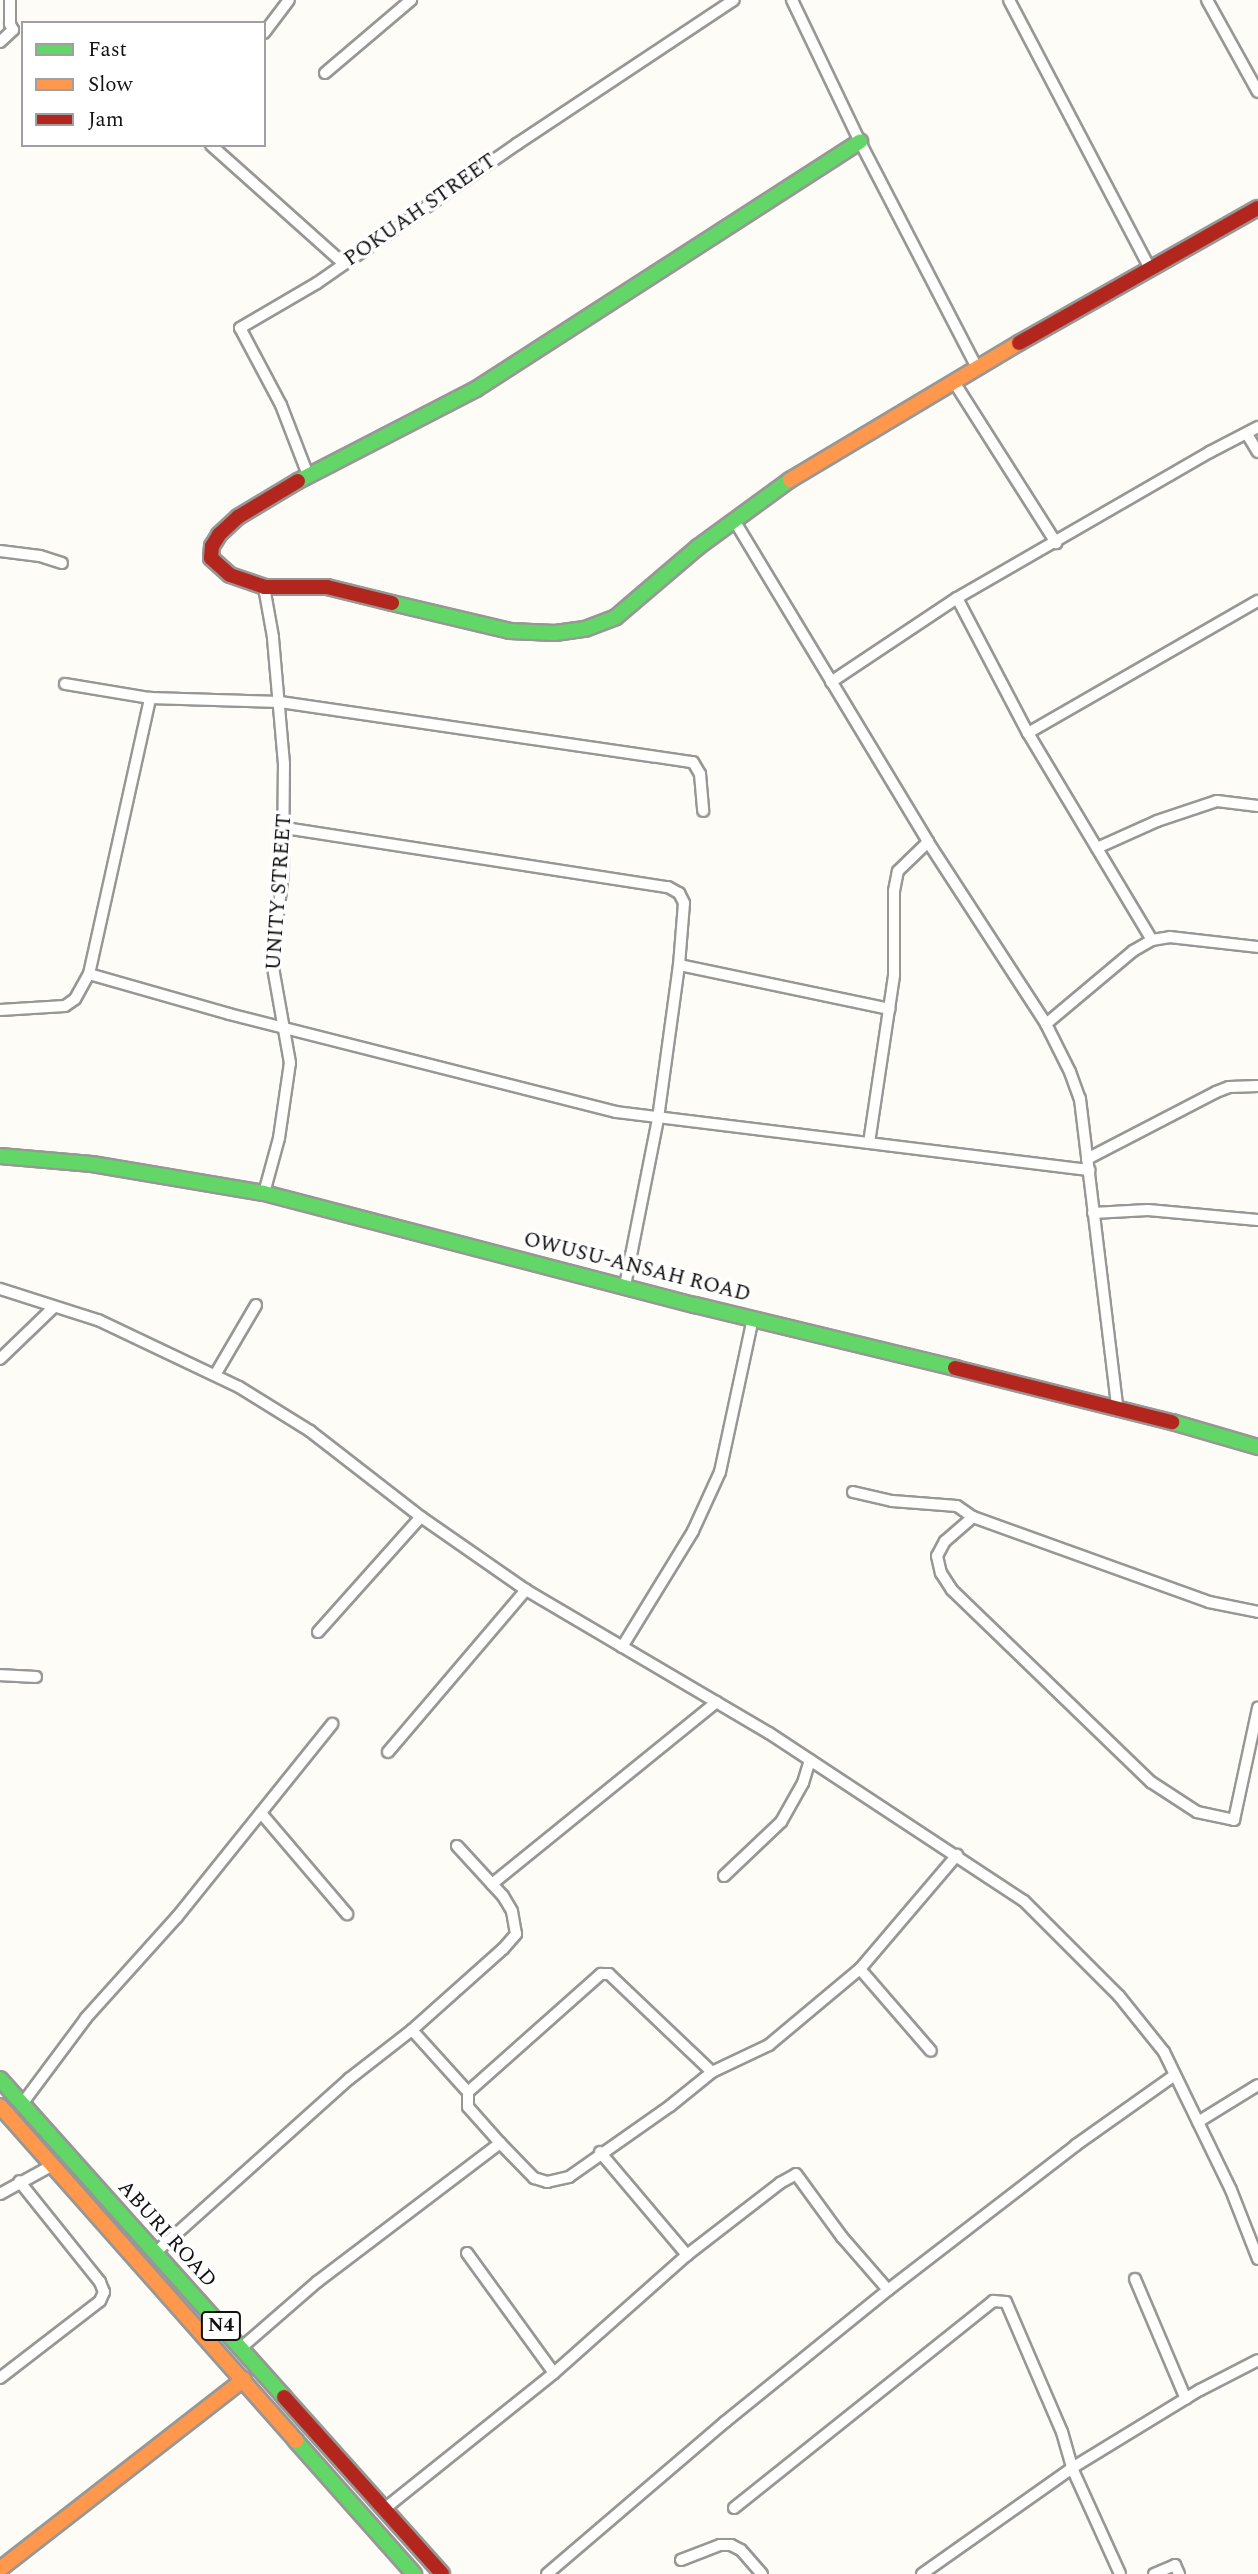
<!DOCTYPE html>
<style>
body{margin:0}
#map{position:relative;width:1258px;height:2574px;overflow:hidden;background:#fdfcf7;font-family:Spectral,serif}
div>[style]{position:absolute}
.roads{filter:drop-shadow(2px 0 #979795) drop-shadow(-2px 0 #979795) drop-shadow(0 2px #979795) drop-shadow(0 -2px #979795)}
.street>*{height:10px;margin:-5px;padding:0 5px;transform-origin:5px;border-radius:5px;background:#fffffe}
.fast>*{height:14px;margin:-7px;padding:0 7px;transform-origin:7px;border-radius:7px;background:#63d668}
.slow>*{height:14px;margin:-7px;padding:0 7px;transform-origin:7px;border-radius:7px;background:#ff974d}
.jam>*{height:14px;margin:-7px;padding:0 7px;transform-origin:7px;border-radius:7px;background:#b3261e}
span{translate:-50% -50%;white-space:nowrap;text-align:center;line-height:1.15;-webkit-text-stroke:7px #fff;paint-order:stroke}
.shield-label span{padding:2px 5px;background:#fff;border:2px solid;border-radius:5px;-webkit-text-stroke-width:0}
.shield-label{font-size:19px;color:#111;font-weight:700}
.street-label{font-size:21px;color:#111}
.legend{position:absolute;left:21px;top:21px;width:245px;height:126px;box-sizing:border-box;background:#fff;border:2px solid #a0a0a0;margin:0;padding:9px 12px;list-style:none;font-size:21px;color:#111}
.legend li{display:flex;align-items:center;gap:14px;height:35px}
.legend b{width:35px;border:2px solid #a0a0a0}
</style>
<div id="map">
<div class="roads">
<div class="street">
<i style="left:792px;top:0;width:157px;rotate:64.4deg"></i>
<i style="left:860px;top:142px;width:254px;rotate:62.6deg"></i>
<i style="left:1009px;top:0;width:303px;rotate:62.3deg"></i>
<i style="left:1207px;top:0;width:105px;rotate:61deg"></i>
<i style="left:264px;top:33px;width:41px;rotate:-52.9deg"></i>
<i style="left:0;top:42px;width:18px;rotate:-43deg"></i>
<i style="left:13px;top:30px;width:7px;rotate:-117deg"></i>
<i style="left:10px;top:24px;width:24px;rotate:-90deg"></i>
<i style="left:325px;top:73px;width:113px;rotate:-40.3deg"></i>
<i style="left:211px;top:145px;width:178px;rotate:41.8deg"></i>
<i style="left:954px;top:382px;width:191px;rotate:57.6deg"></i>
<i style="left:1247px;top:434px;width:21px;rotate:59deg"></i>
<i style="left:308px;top:475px;width:75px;rotate:-111.1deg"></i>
<i style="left:281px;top:405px;width:87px;rotate:-118deg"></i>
<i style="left:240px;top:328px;width:89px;rotate:-30.3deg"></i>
<i style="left:317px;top:283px;width:244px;rotate:-34.8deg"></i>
<i style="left:517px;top:144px;width:260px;rotate:-33.6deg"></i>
<i style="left:734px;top:520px;width:376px;rotate:58.9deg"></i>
<i style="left:928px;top:842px;width:217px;rotate:57deg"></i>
<i style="left:1046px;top:1024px;width:54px;rotate:63.4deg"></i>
<i style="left:1070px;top:1072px;width:29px;rotate:70deg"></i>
<i style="left:1080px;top:1099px;width:310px;rotate:83.1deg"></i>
<i style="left:0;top:551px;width:40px;rotate:7.1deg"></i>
<i style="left:40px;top:556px;width:23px;rotate:18deg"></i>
<i style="left:957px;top:598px;width:153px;rotate:62.3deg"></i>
<i style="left:1028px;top:733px;width:241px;rotate:59.1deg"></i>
<i style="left:831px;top:682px;width:151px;rotate:-33.7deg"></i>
<i style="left:957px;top:598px;width:292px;rotate:-30deg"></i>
<i style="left:1210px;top:452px;width:54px;rotate:-27.5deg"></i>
<i style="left:65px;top:684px;width:86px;rotate:9.4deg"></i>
<i style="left:1028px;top:733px;width:265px;rotate:-29.9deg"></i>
<i style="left:285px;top:828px;width:388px;rotate:8.8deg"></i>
<i style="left:668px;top:887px;width:13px;rotate:29deg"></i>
<i style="left:679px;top:893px;width:11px;rotate:63deg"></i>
<i style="left:684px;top:903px;width:62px;rotate:94.6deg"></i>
<i style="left:679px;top:965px;width:155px;rotate:97.8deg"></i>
<i style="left:658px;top:1119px;width:170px;rotate:101.2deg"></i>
<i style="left:1097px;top:848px;width:66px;rotate:-24.2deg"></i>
<i style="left:1157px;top:821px;width:63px;rotate:-18.4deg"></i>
<i style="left:1217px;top:801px;width:41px;rotate:7deg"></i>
<i style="left:679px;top:965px;width:215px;rotate:11.8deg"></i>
<i style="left:89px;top:974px;width:146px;rotate:15.9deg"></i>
<i style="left:229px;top:1014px;width:399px;rotate:14.2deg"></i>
<i style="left:616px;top:1112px;width:477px;rotate:7deg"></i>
<i style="left:0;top:1010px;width:65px;rotate:-3.5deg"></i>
<i style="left:65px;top:1006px;width:12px;rotate:-35deg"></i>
<i style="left:75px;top:999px;width:29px;rotate:-61deg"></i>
<i style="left:89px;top:974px;width:283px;rotate:-77.5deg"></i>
<i style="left:150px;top:698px;width:130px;rotate:1.8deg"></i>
<i style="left:280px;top:702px;width:417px;rotate:8.3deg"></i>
<i style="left:693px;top:762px;width:14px;rotate:60deg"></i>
<i style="left:700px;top:774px;width:37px;rotate:85deg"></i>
<i style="left:1046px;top:1024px;width:114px;rotate:-40deg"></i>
<i style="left:1133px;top:951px;width:22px;rotate:-30deg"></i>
<i style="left:1152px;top:940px;width:18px;rotate:-9deg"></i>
<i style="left:1170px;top:937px;width:89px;rotate:6.5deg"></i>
<i style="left:869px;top:1143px;width:170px;rotate:-81.5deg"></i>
<i style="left:894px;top:975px;width:84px;rotate:-90deg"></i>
<i style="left:894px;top:891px;width:20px;rotate:-79deg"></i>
<i style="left:898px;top:871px;width:42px;rotate:-44deg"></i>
<i style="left:1087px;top:1159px;width:145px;rotate:-27.4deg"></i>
<i style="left:1216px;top:1092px;width:14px;rotate:-21deg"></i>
<i style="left:1229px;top:1087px;width:29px;rotate:-2deg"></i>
<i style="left:264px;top:1193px;width:57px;rotate:-74.7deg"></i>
<i style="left:279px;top:1138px;width:76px;rotate:-81.7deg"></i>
<i style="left:290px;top:1063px;width:103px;rotate:-100.1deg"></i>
<i style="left:272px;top:962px;width:89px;rotate:-82.9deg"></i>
<i style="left:283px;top:874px;width:110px;rotate:-89.5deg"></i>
<i style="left:284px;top:764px;width:127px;rotate:-95deg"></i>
<i style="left:273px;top:637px;width:51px;rotate:-100.2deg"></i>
<i style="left:1093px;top:1213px;width:55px;rotate:-3.1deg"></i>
<i style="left:1148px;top:1210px;width:110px;rotate:5.2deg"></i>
<i style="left:0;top:1289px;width:103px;rotate:17.6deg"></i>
<i style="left:98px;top:1320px;width:156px;rotate:25.4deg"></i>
<i style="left:239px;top:1387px;width:84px;rotate:31.8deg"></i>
<i style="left:310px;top:1431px;width:140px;rotate:37.8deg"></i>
<i style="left:421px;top:1517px;width:128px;rotate:34.8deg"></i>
<i style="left:526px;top:1590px;width:282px;rotate:30.5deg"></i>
<i style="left:769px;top:1733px;width:305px;rotate:33.4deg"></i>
<i style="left:1024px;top:1901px;width:134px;rotate:45deg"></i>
<i style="left:1119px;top:1996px;width:72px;rotate:51.2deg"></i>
<i style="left:1164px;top:2052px;width:153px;rotate:64.1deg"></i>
<i style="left:1231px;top:2190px;width:74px;rotate:68.6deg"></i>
<i style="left:0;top:1359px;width:74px;rotate:-43.9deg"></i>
<i style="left:215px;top:1375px;width:81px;rotate:-59.6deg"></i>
<i style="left:853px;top:1492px;width:40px;rotate:13deg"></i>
<i style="left:892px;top:1501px;width:65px;rotate:4.4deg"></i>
<i style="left:957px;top:1506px;width:19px;rotate:35deg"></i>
<i style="left:973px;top:1517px;width:251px;rotate:19.8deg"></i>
<i style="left:1209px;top:1602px;width:50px;rotate:11.5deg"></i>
<i style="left:973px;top:1517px;width:37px;rotate:139deg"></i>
<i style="left:945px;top:1541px;width:17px;rotate:118deg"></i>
<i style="left:937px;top:1556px;width:17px;rotate:77deg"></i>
<i style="left:941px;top:1573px;width:20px;rotate:57deg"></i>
<i style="left:952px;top:1590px;width:277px;rotate:44deg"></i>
<i style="left:1151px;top:1782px;width:55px;rotate:33.1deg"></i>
<i style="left:1197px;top:1812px;width:38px;rotate:12deg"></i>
<i style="left:1234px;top:1820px;width:115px;rotate:-77.9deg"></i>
<i style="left:318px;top:1632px;width:154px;rotate:-48.2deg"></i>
<i style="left:622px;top:1647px;width:136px;rotate:-58.5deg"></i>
<i style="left:693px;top:1531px;width:65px;rotate:-65.4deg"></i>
<i style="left:720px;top:1472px;width:157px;rotate:-77.9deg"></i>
<i style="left:0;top:1675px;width:36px;rotate:3deg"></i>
<i style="left:388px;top:1752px;width:213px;rotate:-49.6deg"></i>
<i style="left:261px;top:1813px;width:133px;rotate:49.6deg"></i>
<i style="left:724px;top:1876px;width:79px;rotate:-43.5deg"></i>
<i style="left:781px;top:1822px;width:45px;rotate:-60.6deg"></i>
<i style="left:803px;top:1783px;width:24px;rotate:-73deg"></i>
<i style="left:492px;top:1884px;width:289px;rotate:-39deg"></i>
<i style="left:860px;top:1969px;width:108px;rotate:49.1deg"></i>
<i style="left:412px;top:2030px;width:122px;rotate:-41.7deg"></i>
<i style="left:503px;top:1949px;width:20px;rotate:-49deg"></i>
<i style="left:516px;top:1934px;width:23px;rotate:-100deg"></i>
<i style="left:512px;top:1911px;width:17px;rotate:-121deg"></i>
<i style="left:503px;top:1896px;width:68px;rotate:-132.6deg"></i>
<i style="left:22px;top:2104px;width:107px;rotate:-53.3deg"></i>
<i style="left:86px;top:2018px;width:136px;rotate:-48deg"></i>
<i style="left:177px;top:1917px;width:248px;rotate:-51.2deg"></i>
<i style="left:1198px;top:2122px;width:70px;rotate:-31.7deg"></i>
<i style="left:500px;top:2143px;width:48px;rotate:-131.6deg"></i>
<i style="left:468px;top:2107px;width:15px;rotate:-90deg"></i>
<i style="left:468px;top:2092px;width:178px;rotate:-41.6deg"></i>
<i style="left:601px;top:1974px;width:8px"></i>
<i style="left:609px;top:1974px;width:142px;rotate:43.6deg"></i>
<i style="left:600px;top:2152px;width:135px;rotate:49.8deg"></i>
<i style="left:0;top:2194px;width:60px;rotate:-28.7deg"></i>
<i style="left:155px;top:2253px;width:261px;rotate:-41.9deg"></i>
<i style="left:349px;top:2079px;width:80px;rotate:-37.9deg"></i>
<i style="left:412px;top:2030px;width:84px;rotate:47.9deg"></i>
<i style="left:467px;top:2253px;width:148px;rotate:54.1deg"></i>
<i style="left:1135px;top:2279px;width:130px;rotate:67deg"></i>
<i style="left:241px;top:2348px;width:101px;rotate:-41deg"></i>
<i style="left:317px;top:2282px;width:230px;rotate:-37.2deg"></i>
<i style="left:500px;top:2143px;width:49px;rotate:45.8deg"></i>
<i style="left:534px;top:2178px;width:14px;rotate:17deg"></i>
<i style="left:547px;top:2182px;width:23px;rotate:-13deg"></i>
<i style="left:569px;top:2177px;width:123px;rotate:-35.1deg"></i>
<i style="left:670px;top:2106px;width:54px;rotate:-39deg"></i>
<i style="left:712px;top:2072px;width:63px;rotate:-25.3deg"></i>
<i style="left:769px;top:2045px;width:119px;rotate:-39.9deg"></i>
<i style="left:860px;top:1969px;width:150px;rotate:-49.6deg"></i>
<i style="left:0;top:2378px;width:126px;rotate:-37.6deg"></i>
<i style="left:100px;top:2301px;width:10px;rotate:-66deg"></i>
<i style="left:104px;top:2292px;width:11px;rotate:-112deg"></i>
<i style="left:100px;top:2282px;width:129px;rotate:-128.7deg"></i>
<i style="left:734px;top:2508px;width:332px;rotate:-38.6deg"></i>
<i style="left:993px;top:2301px;width:13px;rotate:4deg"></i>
<i style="left:1006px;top:2302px;width:142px;rotate:66.7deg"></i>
<i style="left:1062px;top:2432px;width:37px;rotate:74deg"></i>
<i style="left:1072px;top:2468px;width:116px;rotate:65.6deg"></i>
<i style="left:383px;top:2510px;width:219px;rotate:-38.7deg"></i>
<i style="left:554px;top:2373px;width:178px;rotate:-41.6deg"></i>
<i style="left:687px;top:2255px;width:118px;rotate:-37.7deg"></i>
<i style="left:780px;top:2183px;width:18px;rotate:-29deg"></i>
<i style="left:796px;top:2174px;width:78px;rotate:53.9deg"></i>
<i style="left:842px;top:2237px;width:70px;rotate:49deg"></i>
<i style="left:681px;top:2560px;width:42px;rotate:-21deg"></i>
<i style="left:720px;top:2545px;width:11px"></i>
<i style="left:731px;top:2545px;width:11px;rotate:27deg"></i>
<i style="left:741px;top:2550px;width:32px;rotate:49deg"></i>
<i style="left:547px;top:2574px;width:234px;rotate:-40.5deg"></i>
<i style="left:725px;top:2422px;width:210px;rotate:-39deg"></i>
<i style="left:888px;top:2290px;width:237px;rotate:-37.6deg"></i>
<i style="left:1076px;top:2145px;width:121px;rotate:-35.3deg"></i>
<i style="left:922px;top:2574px;width:184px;rotate:-35.2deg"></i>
<i style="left:1072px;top:2468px;width:150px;rotate:-31.4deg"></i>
<i style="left:1200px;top:2390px;width:65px;rotate:-27.3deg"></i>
<i style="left:1154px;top:2574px;width:23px;rotate:-23deg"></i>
<i style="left:1175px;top:2565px;width:10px;rotate:66deg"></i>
</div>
<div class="fast">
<i style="left:298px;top:481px;width:200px;rotate:-27.3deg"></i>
<i style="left:476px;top:389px;width:457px;rotate:-32.8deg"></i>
<i style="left:392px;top:603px;width:121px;rotate:13.3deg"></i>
<i style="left:510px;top:631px;width:45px;rotate:2.5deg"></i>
<i style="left:555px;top:633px;width:30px;rotate:-8deg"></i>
<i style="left:585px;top:629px;width:33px;rotate:-21deg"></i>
<i style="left:616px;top:617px;width:108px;rotate:-40.5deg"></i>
<i style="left:698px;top:547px;width:114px;rotate:-36.1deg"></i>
<i style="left:0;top:1156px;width:92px;rotate:5deg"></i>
<i style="left:92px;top:1164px;width:174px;rotate:9.6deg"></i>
<i style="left:264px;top:1193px;width:445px;rotate:14.6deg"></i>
<i style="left:695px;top:1305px;width:268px;rotate:13.6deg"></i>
<i style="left:1172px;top:1422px;width:90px;rotate:16.2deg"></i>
<i style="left:0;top:2079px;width:426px;rotate:48.2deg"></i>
<i style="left:296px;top:2441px;width:178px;rotate:48.4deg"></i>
</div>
<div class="slow">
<i style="left:790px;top:480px;width:267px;rotate:-30.9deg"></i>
<i style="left:0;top:2106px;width:447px;rotate:48.5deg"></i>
<i style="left:0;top:2569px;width:309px;rotate:-37.9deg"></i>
</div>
<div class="jam">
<i style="left:1019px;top:343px;width:274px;rotate:-29.5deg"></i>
<i style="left:298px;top:481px;width:70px;rotate:149deg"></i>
<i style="left:238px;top:517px;width:26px;rotate:137deg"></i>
<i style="left:219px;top:535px;width:13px;rotate:122deg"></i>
<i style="left:212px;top:546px;width:12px;rotate:95deg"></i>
<i style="left:211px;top:558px;width:25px;rotate:42deg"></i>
<i style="left:230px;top:575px;width:36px;rotate:19deg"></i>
<i style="left:264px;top:587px;width:63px"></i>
<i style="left:327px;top:587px;width:67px;rotate:13.8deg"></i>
<i style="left:955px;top:1368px;width:224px;rotate:14deg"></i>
<i style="left:284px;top:2397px;width:237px;rotate:48.2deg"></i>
</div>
</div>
<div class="shield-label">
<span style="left:221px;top:2326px">N4</span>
</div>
<div class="street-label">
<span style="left:420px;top:210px;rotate:-35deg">POKUAH STREET</span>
<span style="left:279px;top:892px;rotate:-86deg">UNITY STREET</span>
<span style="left:637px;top:1267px;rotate:14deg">OWUSU-ANSAH ROAD</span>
<span style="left:167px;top:2234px;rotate:48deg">ABURI ROAD</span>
</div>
<ul class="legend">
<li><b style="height:9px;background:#63d668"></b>Fast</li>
<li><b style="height:9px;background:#ff974d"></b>Slow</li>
<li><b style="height:9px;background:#b3261e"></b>Jam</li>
</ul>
</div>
